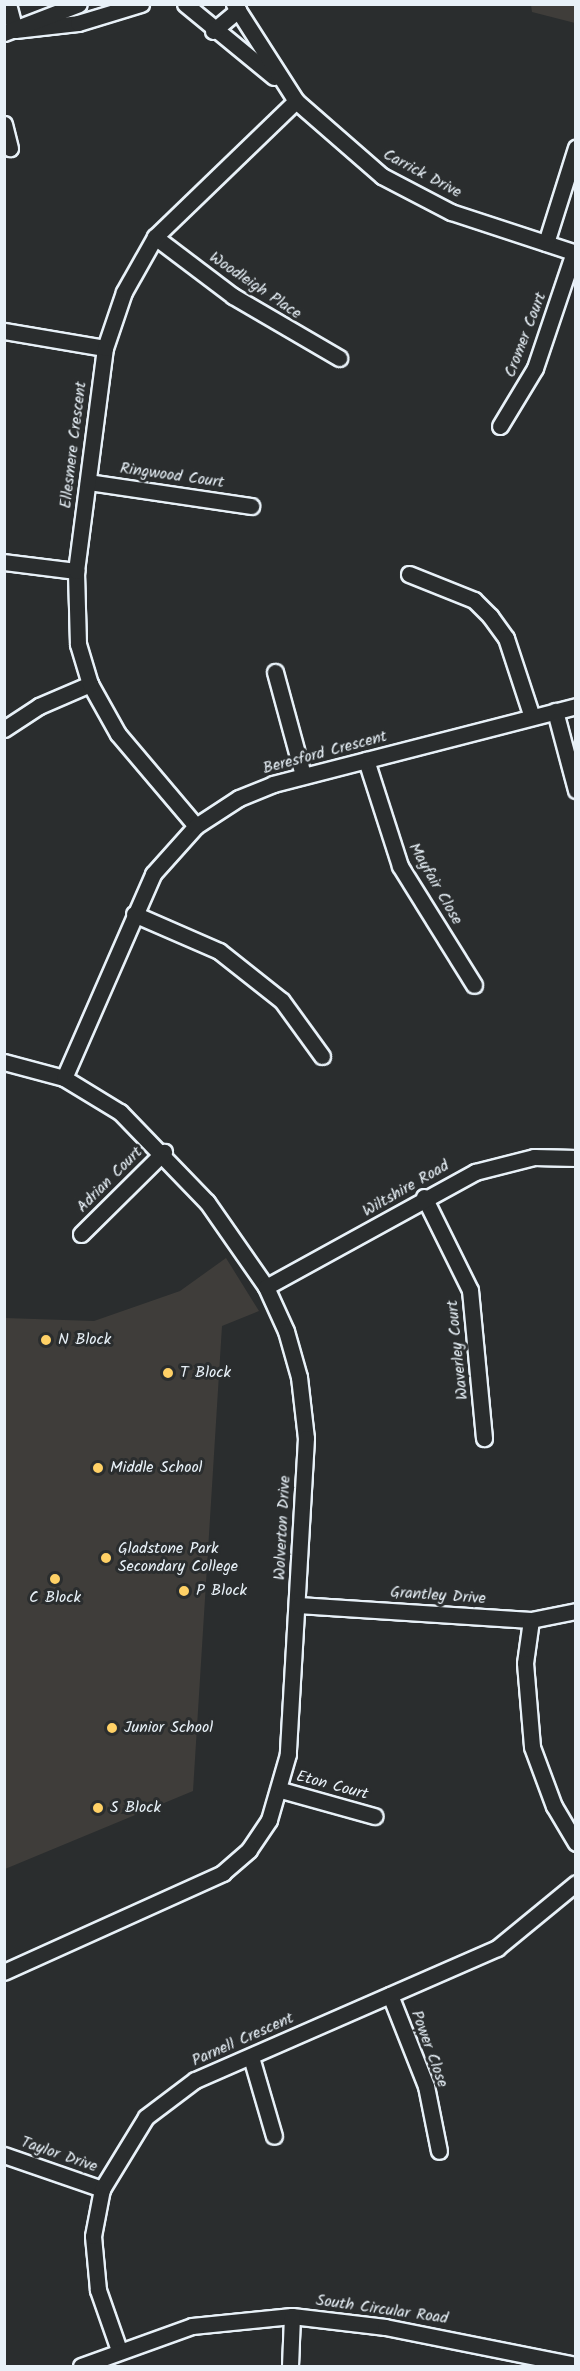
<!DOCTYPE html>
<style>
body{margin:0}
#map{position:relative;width:580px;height:2371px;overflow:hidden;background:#2a2d2e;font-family:Kalam,sans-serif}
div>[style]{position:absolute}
.built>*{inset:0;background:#3f3d3a}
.roads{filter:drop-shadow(2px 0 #e8f1f8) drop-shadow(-2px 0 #e8f1f8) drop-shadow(0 2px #e8f1f8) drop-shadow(0 -2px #e8f1f8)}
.minor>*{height:15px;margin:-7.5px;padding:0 7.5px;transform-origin:7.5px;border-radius:7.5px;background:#2a2d2e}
.dots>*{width:16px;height:16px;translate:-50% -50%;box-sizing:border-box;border:3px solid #2a2d2e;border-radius:50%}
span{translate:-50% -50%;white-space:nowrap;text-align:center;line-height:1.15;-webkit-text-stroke:6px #2a2d2e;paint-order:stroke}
.street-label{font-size:16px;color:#e8f1f8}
.poi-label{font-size:16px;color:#e8f1f8}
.left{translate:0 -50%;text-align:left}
.frame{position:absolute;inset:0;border:6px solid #e8f1f8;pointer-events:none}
</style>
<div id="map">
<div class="built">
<i style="clip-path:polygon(531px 5px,575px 5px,575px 23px,532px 12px)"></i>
<i style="clip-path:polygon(226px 1258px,259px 1311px,222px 1326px,193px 1791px,5px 1869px,5px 1318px,94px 1321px,180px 1291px)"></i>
</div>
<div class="roads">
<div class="minor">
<i style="left:8px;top:4px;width:27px;rotate:75deg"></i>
<i style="left:185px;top:4px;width:115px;rotate:39.4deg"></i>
<i style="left:234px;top:4px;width:115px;rotate:57.4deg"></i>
<i style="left:296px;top:101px;width:114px;rotate:41.1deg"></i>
<i style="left:382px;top:176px;width:78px;rotate:27.6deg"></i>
<i style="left:451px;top:212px;width:132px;rotate:18.2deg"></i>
<i style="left:15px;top:30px;width:63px;rotate:-6.3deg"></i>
<i style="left:78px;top:23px;width:66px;rotate:-16.8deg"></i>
<i style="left:213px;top:31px;width:33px;rotate:-40deg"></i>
<i style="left:4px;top:33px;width:80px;rotate:-21.1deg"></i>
<i style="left:4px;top:124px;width:25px;rotate:76deg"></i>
<i style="left:155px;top:237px;width:98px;rotate:37.1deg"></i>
<i style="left:233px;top:296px;width:123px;rotate:30.3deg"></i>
<i style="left:546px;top:243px;width:100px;rotate:-72.5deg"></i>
<i style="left:4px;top:331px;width:102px;rotate:9.6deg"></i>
<i style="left:500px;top:426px;width:68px;rotate:-58.9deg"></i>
<i style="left:535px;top:368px;width:122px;rotate:-71.4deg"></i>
<i style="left:88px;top:482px;width:165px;rotate:8.4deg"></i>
<i style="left:4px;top:562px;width:73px;rotate:7.1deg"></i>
<i style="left:409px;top:574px;width:70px;rotate:21.8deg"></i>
<i style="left:474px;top:600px;width:23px;rotate:45deg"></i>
<i style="left:490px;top:616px;width:27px;rotate:54deg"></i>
<i style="left:506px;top:638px;width:83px;rotate:71.8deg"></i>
<i style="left:275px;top:672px;width:107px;rotate:74.8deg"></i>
<i style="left:555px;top:711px;width:82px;rotate:75.1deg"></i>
<i style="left:4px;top:729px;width:42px;rotate:-33.3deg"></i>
<i style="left:39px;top:706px;width:56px;rotate:-23.3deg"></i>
<i style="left:366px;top:760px;width:111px;rotate:72.2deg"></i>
<i style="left:400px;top:866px;width:140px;rotate:58.1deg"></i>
<i style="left:196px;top:826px;width:121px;rotate:-130.3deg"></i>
<i style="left:118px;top:734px;width:57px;rotate:-119.2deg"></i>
<i style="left:90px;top:684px;width:42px;rotate:-106.7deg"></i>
<i style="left:78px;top:644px;width:73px;rotate:-91.6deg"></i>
<i style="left:76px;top:571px;width:225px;rotate:-82.6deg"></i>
<i style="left:105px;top:348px;width:59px;rotate:-71.3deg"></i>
<i style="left:124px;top:292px;width:63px;rotate:-60.6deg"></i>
<i style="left:155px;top:237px;width:196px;rotate:-44deg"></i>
<i style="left:134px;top:914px;width:93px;rotate:23.5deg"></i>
<i style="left:219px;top:951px;width:80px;rotate:38.4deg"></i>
<i style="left:282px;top:1001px;width:68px;rotate:54deg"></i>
<i style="left:4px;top:1062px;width:62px;rotate:14.9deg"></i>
<i style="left:64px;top:1078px;width:66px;rotate:31.3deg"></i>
<i style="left:120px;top:1112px;width:125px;rotate:46deg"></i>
<i style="left:207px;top:1202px;width:103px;rotate:55.2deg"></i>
<i style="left:266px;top:1287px;width:48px;rotate:65.6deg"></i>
<i style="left:286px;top:1331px;width:48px;rotate:74.2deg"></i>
<i style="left:299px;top:1377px;width:61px;rotate:83.5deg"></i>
<i style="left:306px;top:1438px;width:317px;rotate:93.3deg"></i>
<i style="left:288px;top:1754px;width:69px;rotate:106.1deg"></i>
<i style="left:269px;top:1820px;width:36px;rotate:124deg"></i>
<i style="left:249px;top:1850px;width:35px;rotate:139deg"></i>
<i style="left:223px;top:1873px;width:240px;rotate:155.7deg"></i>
<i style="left:64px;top:1078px;width:223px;rotate:-66.4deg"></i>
<i style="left:153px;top:874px;width:64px;rotate:-48.1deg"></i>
<i style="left:196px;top:826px;width:51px;rotate:-33.1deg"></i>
<i style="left:239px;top:798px;width:37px;rotate:-22deg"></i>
<i style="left:273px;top:784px;width:313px;rotate:-14.4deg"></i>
<i style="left:424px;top:1197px;width:104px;rotate:63.7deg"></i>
<i style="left:470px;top:1290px;width:149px;rotate:84.6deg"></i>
<i style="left:81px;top:1234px;width:117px;rotate:-44.7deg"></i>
<i style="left:266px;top:1287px;width:239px;rotate:-28.8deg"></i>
<i style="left:475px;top:1172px;width:61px;rotate:-14.3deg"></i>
<i style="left:534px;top:1157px;width:42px;rotate:1.4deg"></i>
<i style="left:298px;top:1605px;width:233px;rotate:3.7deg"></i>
<i style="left:531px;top:1620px;width:46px;rotate:-11.3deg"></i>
<i style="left:531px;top:1620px;width:43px;rotate:97.9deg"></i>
<i style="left:525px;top:1663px;width:84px;rotate:85.2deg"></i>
<i style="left:532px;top:1747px;width:63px;rotate:69.6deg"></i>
<i style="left:554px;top:1806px;width:43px;rotate:59.3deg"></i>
<i style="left:281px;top:1790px;width:97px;rotate:15.6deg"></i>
<i style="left:390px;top:1995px;width:98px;rotate:68.4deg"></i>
<i style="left:426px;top:2086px;width:66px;rotate:78.7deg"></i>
<i style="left:251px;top:2057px;width:82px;rotate:73.8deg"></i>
<i style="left:4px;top:2155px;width:104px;rotate:19.1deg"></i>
<i style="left:119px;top:2350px;width:64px;rotate:-109.3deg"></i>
<i style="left:98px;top:2290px;width:54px;rotate:-95.3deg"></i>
<i style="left:93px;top:2236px;width:48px;rotate:-79.2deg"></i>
<i style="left:102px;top:2189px;width:84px;rotate:-58.6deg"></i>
<i style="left:146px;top:2117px;width:61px;rotate:-37.1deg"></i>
<i style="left:195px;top:2080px;width:330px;rotate:-23.6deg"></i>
<i style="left:497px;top:1948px;width:102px;rotate:-39.4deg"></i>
<i style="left:81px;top:2366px;width:118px;rotate:-19.8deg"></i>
<i style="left:192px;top:2326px;width:100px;rotate:-5.7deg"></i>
<i style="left:292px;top:2316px;width:94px;rotate:6.7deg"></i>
<i style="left:385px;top:2327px;width:195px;rotate:11.3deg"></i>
<i style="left:290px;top:2366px;width:50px;rotate:-87.7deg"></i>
</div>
</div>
<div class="dots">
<i style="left:46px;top:1340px;background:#ffd166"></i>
<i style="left:168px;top:1373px;background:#ffd166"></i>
<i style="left:98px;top:1468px;background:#ffd166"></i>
<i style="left:106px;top:1558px;background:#ffd166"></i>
<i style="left:55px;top:1579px;background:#ffd166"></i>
<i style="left:184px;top:1591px;background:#ffd166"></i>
<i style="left:112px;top:1728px;background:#ffd166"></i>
<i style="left:98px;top:1808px;background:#ffd166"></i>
</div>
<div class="street-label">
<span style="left:422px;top:174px;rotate:28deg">Carrick Drive</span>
<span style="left:255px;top:286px;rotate:34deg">Woodleigh Place</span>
<span style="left:526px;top:335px;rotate:-69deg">Cromer Court</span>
<span style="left:74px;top:445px;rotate:-83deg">Ellesmere Crescent</span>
<span style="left:172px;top:476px;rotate:8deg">Ringwood Court</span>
<span style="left:325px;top:753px;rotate:-15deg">Beresford Crescent</span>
<span style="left:435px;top:884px;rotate:60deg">Mayfair Close</span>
<span style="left:110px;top:1180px;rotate:-45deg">Adrian Court</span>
<span style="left:406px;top:1189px;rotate:-30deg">Wiltshire Road</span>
<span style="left:458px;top:1350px;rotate:-96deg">Waverley Court</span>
<span style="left:283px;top:1528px;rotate:-87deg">Wolverton Drive</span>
<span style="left:438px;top:1596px;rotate:4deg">Grantley Drive</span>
<span style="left:332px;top:1786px;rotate:15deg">Eton Court</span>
<span style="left:243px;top:2040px;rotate:-24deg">Parnell Crescent</span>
<span style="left:429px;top:2049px;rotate:70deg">Power Close</span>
<span style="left:59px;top:2155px;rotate:19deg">Taylor Drive</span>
<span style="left:382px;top:2310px;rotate:8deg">South Circular Road</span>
</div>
<div class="poi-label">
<span class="left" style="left:58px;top:1340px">N Block</span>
<span class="left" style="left:180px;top:1373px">T Block</span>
<span class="left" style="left:110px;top:1468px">Middle School</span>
<span class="left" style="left:118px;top:1558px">Gladstone Park<br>Secondary College</span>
<span class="left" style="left:196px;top:1591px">P Block</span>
<span style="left:55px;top:1598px">C Block</span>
<span class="left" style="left:124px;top:1728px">Junior School</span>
<span class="left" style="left:110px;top:1808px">S Block</span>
</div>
<div class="frame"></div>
</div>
